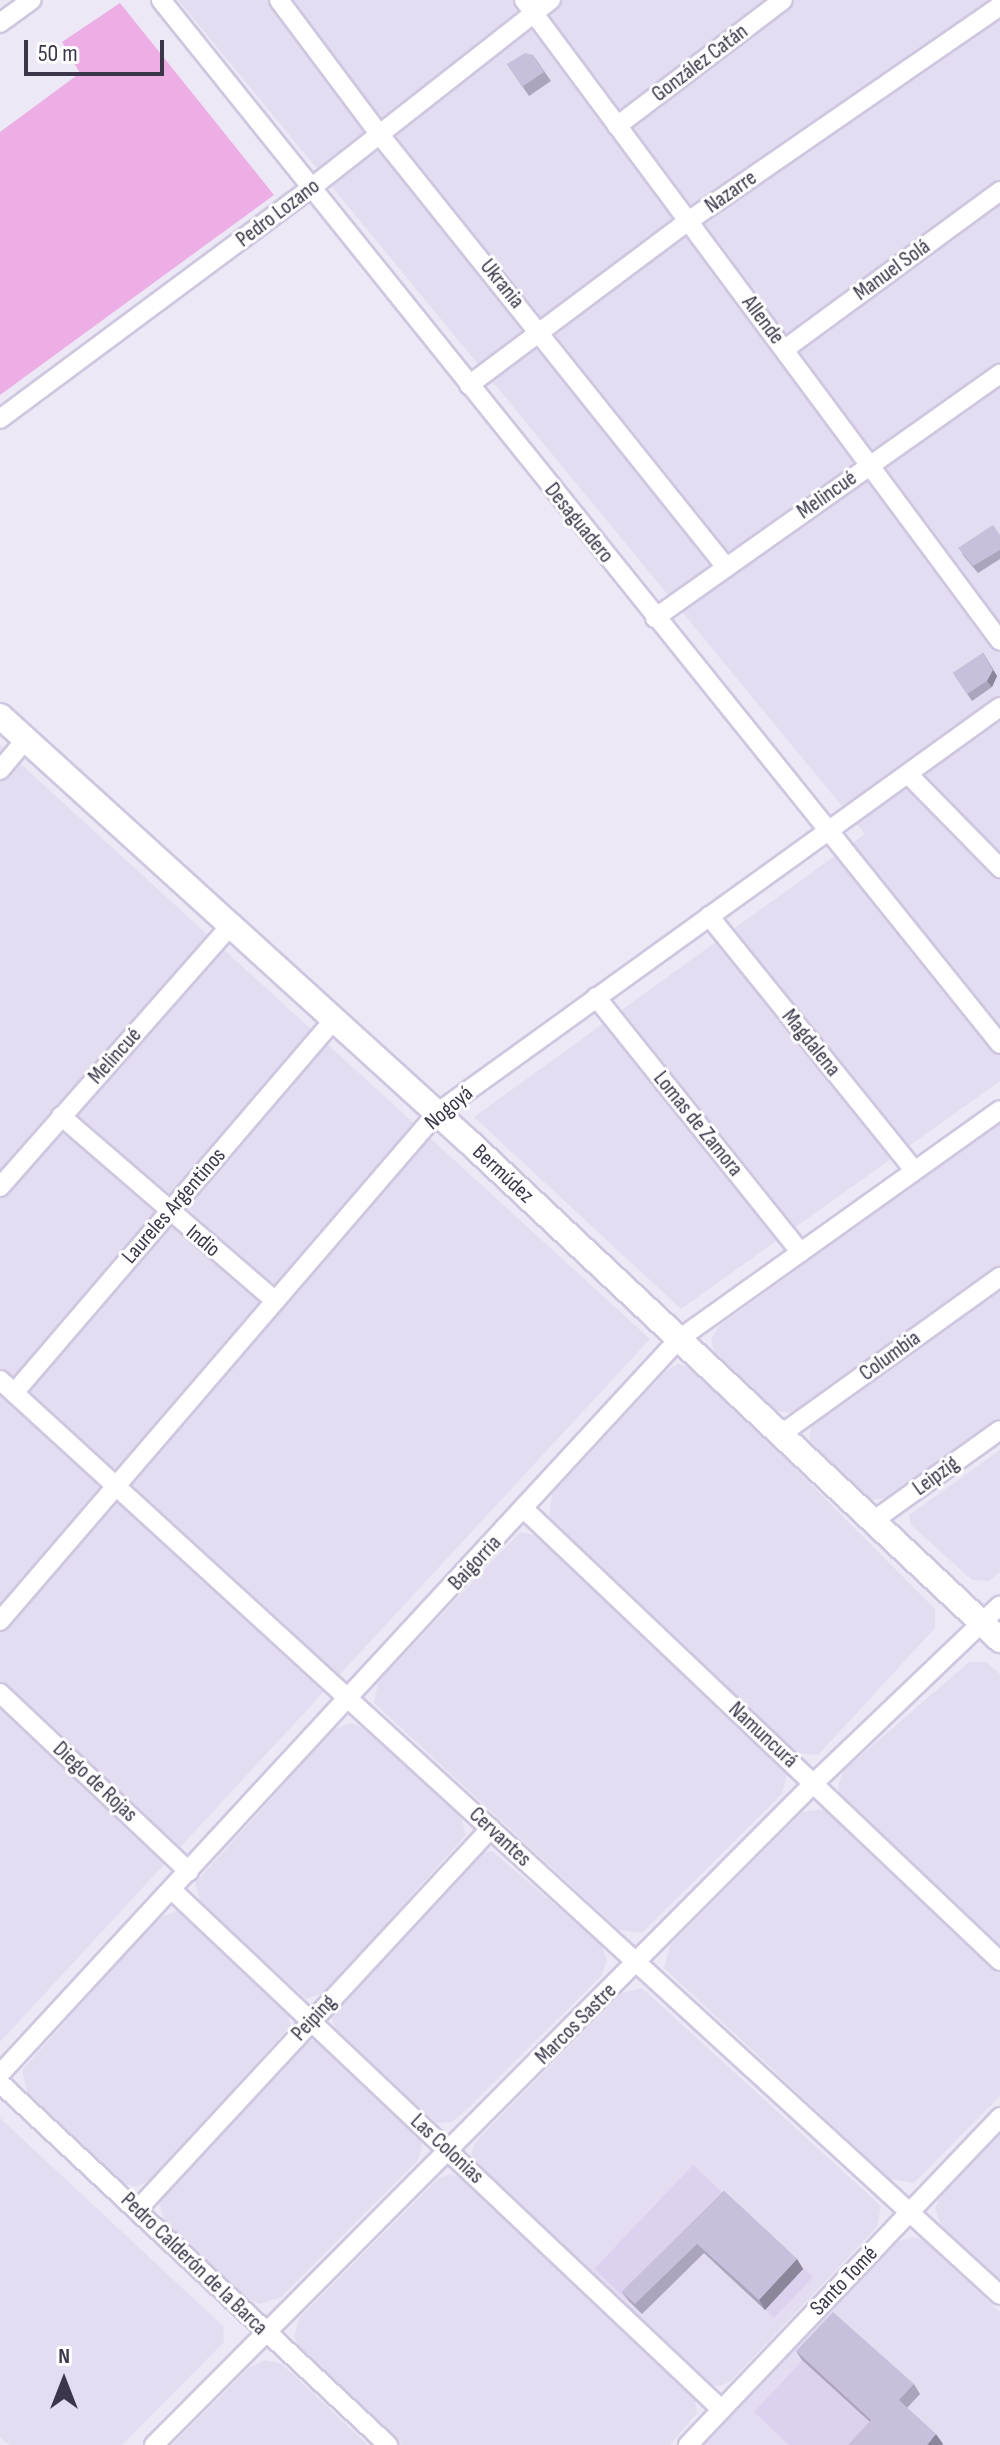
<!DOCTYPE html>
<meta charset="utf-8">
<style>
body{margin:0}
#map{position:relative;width:1000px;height:2445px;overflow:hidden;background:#ede8f5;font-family:"Sofia Sans Condensed",sans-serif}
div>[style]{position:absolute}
.residential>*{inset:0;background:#e4ddf1}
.education>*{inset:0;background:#ddd1f0}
.green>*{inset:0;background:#edade5}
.roads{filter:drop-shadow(2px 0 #cfc6e0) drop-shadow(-2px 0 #cfc6e0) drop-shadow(0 2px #cfc6e0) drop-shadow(0 -2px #cfc6e0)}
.minor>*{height:18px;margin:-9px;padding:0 9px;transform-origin:9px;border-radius:9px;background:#fff}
.tertiary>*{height:24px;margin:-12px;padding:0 12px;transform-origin:12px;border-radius:12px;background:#fff}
.wall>*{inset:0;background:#aba4bc}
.shaded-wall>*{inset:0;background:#8b8699}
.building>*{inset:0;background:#c7bfdb}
span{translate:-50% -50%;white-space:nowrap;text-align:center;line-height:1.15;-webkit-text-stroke:6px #fff;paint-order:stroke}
.street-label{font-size:22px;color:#3b364a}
.north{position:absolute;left:24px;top:2341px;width:80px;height:80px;-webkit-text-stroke:6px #fff;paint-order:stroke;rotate:0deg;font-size:22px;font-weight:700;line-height:32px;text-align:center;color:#3b364a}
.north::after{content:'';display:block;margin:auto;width:28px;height:36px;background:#3b364a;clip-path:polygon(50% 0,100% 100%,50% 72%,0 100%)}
.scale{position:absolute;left:24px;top:40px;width:140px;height:36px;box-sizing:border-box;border:4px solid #3b364a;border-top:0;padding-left:10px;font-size:24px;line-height:28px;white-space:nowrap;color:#3b364a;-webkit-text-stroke:6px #fff;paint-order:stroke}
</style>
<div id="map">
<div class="residential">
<i style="clip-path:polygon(178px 0,1000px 0,1000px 1081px,681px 1309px,474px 1117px,865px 834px)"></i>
<i style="clip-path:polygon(0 745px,650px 1339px,0 2042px)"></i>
<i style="clip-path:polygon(1000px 1123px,1000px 1265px,791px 1413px,770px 1410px,716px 1359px,711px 1339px,720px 1325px)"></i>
<i style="clip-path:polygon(1000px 1286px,1000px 1419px,890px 1498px,868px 1500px,809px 1445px,811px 1424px)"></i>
<i style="clip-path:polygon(678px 1364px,697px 1370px,935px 1609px,935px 1628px,818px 1755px,796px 1753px,549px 1517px,552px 1494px,666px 1371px)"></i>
<i style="clip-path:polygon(1000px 1450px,1000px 1572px,989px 1581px,972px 1580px,911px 1525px,909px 1515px)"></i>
<i style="clip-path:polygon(520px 1532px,542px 1537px,787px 1775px,782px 1794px,642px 1933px,619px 1930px,374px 1703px,378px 1682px)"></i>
<i style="clip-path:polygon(969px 1662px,986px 1662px,1000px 1674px,1000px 1950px,840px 1797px,838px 1786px,844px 1770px)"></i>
<i style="clip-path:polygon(351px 1723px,363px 1728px,461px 1817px,466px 1835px,324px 1993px,306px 1999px,201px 1904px,195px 1883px,334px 1729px)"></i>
<i style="clip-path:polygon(823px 1809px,1000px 1973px,1000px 2096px,914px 2183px,890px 2179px,664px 1968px,670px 1945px,802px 1812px)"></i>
<i style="clip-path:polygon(492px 1851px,601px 1944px,607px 1961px,601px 1976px,465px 2111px,452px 2122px,437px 2123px,336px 2032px,331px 2016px,478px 1854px)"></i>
<i style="clip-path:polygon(177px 1911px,286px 2009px,291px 2025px,151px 2180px,135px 2187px,124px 2183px,27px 2092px,22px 2070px,158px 1918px)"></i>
<i style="clip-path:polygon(642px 1988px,881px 2206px,877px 2227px,731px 2381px,720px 2386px,708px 2385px,477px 2166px,471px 2154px,476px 2141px,622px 1993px)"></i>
<i style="clip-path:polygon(315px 2040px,420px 2137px,422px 2147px,418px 2160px,281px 2297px,260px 2304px,246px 2298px,165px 2222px,159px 2203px,301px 2044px)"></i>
<i style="clip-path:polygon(0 2118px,223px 2326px,224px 2342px,122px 2445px,9px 2445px,0 2437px)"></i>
<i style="clip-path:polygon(1000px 2132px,1000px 2281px,941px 2225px,935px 2208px,941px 2194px)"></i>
<i style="clip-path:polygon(450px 2174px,466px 2179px,695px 2398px,697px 2413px,670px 2445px,401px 2445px,301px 2351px,294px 2336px,300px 2317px,438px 2179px)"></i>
<i style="clip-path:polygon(912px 2237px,923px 2240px,1000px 2312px,1000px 2445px,704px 2445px,896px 2242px)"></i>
<i style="clip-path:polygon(265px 2360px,282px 2364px,368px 2445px,172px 2445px,250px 2367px)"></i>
</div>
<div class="education">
<i style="clip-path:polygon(693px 2165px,813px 2277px,774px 2318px,704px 2253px,642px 2314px,594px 2269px)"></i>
<i style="clip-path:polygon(839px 2321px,920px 2394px,905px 2410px,942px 2445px,789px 2445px,754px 2412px)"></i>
</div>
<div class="green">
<i style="clip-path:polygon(120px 3px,274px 195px,0 395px,0 132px,80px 73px,62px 42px)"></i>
</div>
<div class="roads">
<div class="minor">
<i style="left:161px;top:0;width:1339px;rotate:51.21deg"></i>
<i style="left:279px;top:0;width:169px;rotate:53.2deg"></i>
<i style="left:380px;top:135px;width:553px;rotate:51.31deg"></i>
<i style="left:524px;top:0;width:798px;rotate:53.4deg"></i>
<i style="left:0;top:23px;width:39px;rotate:-36deg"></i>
<i style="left:617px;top:126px;width:208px;rotate:-37.2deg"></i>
<i style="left:785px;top:349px;width:267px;rotate:-36.3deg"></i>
<i style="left:469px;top:385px;width:272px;rotate:-36.8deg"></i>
<i style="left:687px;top:222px;width:380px;rotate:-34.6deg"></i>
<i style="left:0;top:419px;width:387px;rotate:-36.6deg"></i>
<i style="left:311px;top:188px;width:305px;rotate:-38.1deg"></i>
<i style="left:655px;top:618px;width:423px;rotate:-35.3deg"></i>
<i style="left:0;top:770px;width:40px;rotate:-50deg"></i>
<i style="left:908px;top:774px;width:132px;rotate:45.6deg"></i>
<i style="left:709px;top:916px;width:326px;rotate:51.1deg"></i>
<i style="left:596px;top:997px;width:327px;rotate:51.3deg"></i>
<i style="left:61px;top:1116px;width:283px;rotate:40.8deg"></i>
<i style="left:0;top:1187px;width:348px;rotate:-48.6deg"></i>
<i style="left:0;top:1380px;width:1355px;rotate:42.46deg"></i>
<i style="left:14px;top:1393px;width:493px;rotate:-49.4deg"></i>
<i style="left:780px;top:1435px;width:271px;rotate:-35.7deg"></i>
<i style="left:525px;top:1510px;width:655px;rotate:43.52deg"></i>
<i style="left:873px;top:1521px;width:156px;rotate:-35.6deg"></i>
<i style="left:0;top:1621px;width:670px;rotate:-49.3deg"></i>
<i style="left:437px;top:1113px;width:694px;rotate:-35.8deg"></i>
<i style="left:0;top:1693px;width:260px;rotate:43.4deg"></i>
<i style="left:172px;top:1890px;width:755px;rotate:43.39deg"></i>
<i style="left:0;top:2074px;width:1001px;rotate:-47.27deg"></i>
<i style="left:679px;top:1339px;width:394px;rotate:-35.5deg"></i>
<i style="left:0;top:2083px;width:531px;rotate:43.01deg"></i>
<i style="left:138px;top:2209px;width:519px;rotate:-47.18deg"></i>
<i style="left:154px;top:2445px;width:935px;rotate:-45.09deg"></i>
<i style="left:814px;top:1783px;width:257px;rotate:-43.7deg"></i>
<i style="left:688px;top:2445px;width:453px;rotate:-46.4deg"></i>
</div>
<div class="tertiary">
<i style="left:0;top:716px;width:634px;rotate:42.25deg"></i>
<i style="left:469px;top:1142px;width:728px;rotate:43.16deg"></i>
</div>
</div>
<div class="wall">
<i style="clip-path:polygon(533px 55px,551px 81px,529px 96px,507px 64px)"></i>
<i style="clip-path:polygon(1000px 535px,1000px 559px,978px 573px,962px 554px)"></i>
<i style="clip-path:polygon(983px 653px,997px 676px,992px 687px,972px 701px,953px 673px)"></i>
<i style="clip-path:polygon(724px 2191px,797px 2259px,803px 2269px,765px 2310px,704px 2253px,642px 2314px,629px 2301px,622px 2292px)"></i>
<i style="clip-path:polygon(796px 2351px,914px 2384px,920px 2394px,907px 2408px,943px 2444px,870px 2422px,802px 2360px)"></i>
</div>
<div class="shaded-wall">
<i style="clip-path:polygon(983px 653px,997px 676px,992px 687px,987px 681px)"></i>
<i style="clip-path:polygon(797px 2259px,803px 2269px,765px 2310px,759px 2300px)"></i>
<i style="clip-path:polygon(936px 2434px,943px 2444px,942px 2445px,927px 2445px)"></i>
</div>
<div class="building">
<i style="clip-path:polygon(525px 53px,533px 55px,544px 72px,522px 87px,507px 64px)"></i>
<i style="clip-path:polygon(993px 525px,1000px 535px,1000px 550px,973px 566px,958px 548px)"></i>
<i style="clip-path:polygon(983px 653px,993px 670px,987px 681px,967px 694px,953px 673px)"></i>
<i style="clip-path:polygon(724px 2191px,797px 2259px,759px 2300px,697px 2244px,635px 2304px,622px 2292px)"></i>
<i style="clip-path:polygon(833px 2312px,914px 2384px,899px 2400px,936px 2434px,927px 2445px,848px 2445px,871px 2420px,796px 2351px)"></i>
</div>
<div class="street-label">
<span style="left:700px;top:63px;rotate:-37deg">González Catán</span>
<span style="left:731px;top:192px;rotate:-35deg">Nazarre</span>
<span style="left:278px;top:213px;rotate:-37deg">Pedro Lozano</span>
<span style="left:892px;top:270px;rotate:-36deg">Manuel Solá</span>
<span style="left:502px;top:284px;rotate:51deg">Ukrania</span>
<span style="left:763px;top:320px;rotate:53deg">Allende</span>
<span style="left:827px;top:495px;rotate:-35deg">Melincué</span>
<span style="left:579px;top:523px;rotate:51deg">Desaguadero</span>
<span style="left:811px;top:1043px;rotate:51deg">Magdalena</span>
<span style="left:115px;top:1056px;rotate:-48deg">Melincué</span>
<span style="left:449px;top:1108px;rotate:-40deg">Nogoyá</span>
<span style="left:698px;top:1124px;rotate:51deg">Lomas de Zamora</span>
<span style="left:503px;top:1174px;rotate:43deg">Bermúdez</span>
<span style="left:174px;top:1206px;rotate:-49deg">Laureles Argentinos</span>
<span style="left:203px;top:1241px;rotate:40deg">Indio</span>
<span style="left:890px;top:1356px;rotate:-36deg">Columbia</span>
<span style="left:936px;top:1476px;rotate:-36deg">Leipzig</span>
<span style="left:475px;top:1563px;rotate:-47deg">Baigorria</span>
<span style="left:763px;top:1735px;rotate:43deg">Namuncurá</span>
<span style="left:95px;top:1782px;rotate:43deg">Diego de Rojas</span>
<span style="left:500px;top:1837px;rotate:43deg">Cervantes</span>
<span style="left:314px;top:2018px;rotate:-47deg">Peiping</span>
<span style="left:576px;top:2024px;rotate:-45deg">Marcos Sastre</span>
<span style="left:447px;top:2149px;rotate:43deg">Las Colonias</span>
<span style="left:194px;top:2264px;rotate:44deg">Pedro Calderón de la Barca</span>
<span style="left:844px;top:2281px;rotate:-46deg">Santo Tomé</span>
</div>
<div class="north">N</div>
<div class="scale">50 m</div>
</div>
